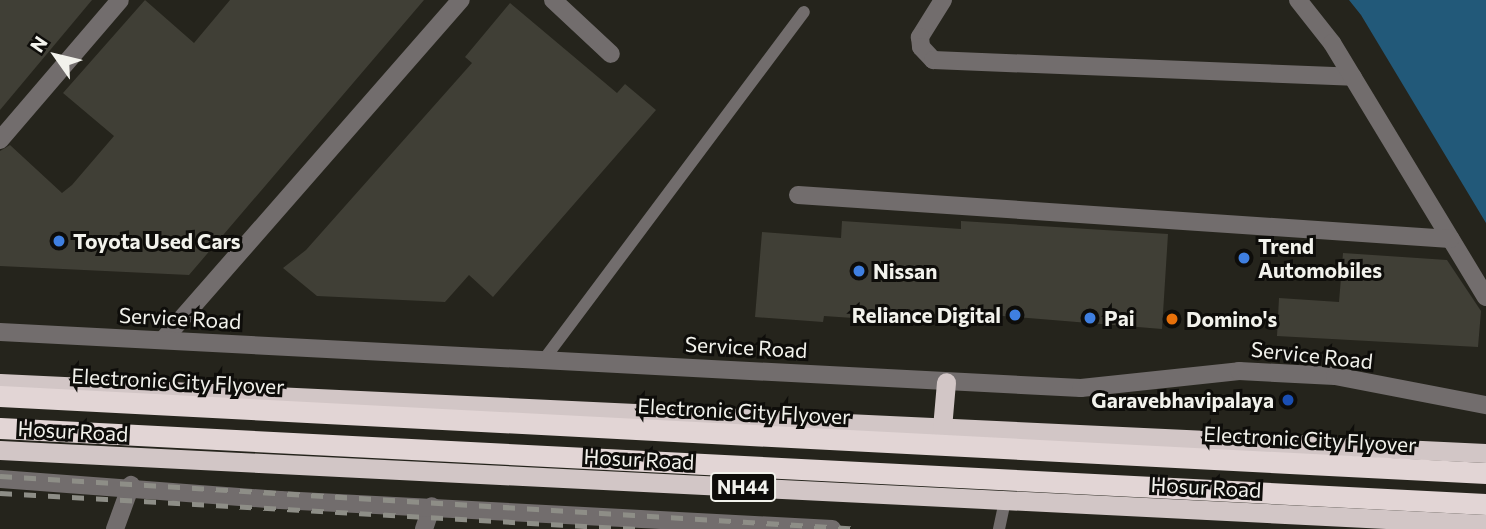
<!DOCTYPE html>
<style>
body{margin:0}
#map{position:relative;width:1486px;height:529px;overflow:hidden;background:#25241c;font-family:Commissioner,sans-serif}
div>[style]{position:absolute}
.water>*{inset:0;background:#225979}
.building>*{inset:0;background:#403f36}
.service>*{height:12px;margin:-6px;padding:0 6px;transform-origin:6px;border-radius:6px;background:#726d6d}
.minor>*{height:18px;margin:-9px;padding:0 9px;transform-origin:9px;border-radius:9px;background:#726d6d}
.tertiary>*{height:18px;margin:-9px;padding:0 9px;transform-origin:9px;border-radius:9px;background:#726d6d}
.trunk>*{height:19px;margin:-9.5px;padding:0 9.5px;transform-origin:9.5px;border-radius:9.5px;background:#d2c6c6}
.motorway>*{height:21px;margin:-10.5px;padding:0 10.5px;transform-origin:10.5px;border-radius:10.5px;background:#e2d5d5}
.rail>*{height:5px;margin-top:-2.5px;transform-origin:0;background:repeating-linear-gradient(90deg,#8e8e87 0 12px,transparent 0 24px)}
.dots>*{width:19px;height:19px;translate:-50% -50%;box-sizing:border-box;border:4px solid #0e0d0a;border-radius:50%}
span{translate:-50% -50%;white-space:nowrap;text-align:center;line-height:1.15;-webkit-text-stroke:6px #0e0d0a;paint-order:stroke}
.shield-label span{padding:2px 5px;background:#0e0d0a;border:2px solid;border-radius:5px;-webkit-text-stroke-width:0}
.shield-label{font-size:19px;color:#f2f2ec;font-weight:700}
.poi-label{font-size:21px;color:#f2f2ec;font-weight:700}
.left{translate:0 -50%;text-align:left}
.right{translate:-100% -50%;text-align:right}
.street-label{font-size:21px;color:#f2f2ec}
.north{position:absolute;left:21px;top:21px;width:70px;height:70px;-webkit-text-stroke:5px #0e0d0a;paint-order:stroke;rotate:304deg;font-size:19px;font-weight:700;line-height:28px;text-align:center;color:#f2f2ec}
.north::after{content:'';display:block;margin:auto;width:24px;height:32px;background:#f2f2ec;clip-path:polygon(50% 0,100% 100%,50% 72%,0 100%)}
</style>
<div id="map">
<div class="water">
<i style="clip-path:polygon(1349px 0,1486px 0,1486px 223px,1361px 15px)"></i>
</div>
<div class="building">
<i style="clip-path:polygon(0 0,92px 0,0 110px)"></i>
<i style="clip-path:polygon(145px 0,194px 43px,230px 0,424px 0,189px 275px,0 266px,0 151px,10px 145px,62px 193px,72px 185px,114px 136px,63px 93px)"></i>
<i style="clip-path:polygon(510px 3px,617px 93px,625px 84px,656px 110px,493px 297px,469px 275px,445px 302px,317px 296px,283px 268px,306px 250px,472px 63px,465px 57px)"></i>
<i style="clip-path:polygon(842px 221px,961px 229px,961px 221px,1168px 234px,1162px 329px,942px 311px,941px 324px,824px 316px,823px 322px,755px 317px,762px 232px,841px 238px)"></i>
<i style="clip-path:polygon(1343px 253px,1447px 260px,1481px 311px,1478px 347px,1277px 336px,1279px 298px,1339px 302px)"></i>
</div>
<div class="service">
<i style="left:545px;top:358px;width:432px;rotate:-53.2deg"></i>
<i style="left:999px;top:529px;width:30px;rotate:-78deg"></i>
</div>
<div class="minor">
<i style="left:553px;top:0;width:79px;rotate:43deg"></i>
<i style="left:943px;top:0;width:44px;rotate:121.9deg"></i>
<i style="left:920px;top:37px;width:10px;rotate:84deg"></i>
<i style="left:921px;top:47px;width:18px;rotate:47deg"></i>
<i style="left:933px;top:60px;width:420px;rotate:2.3deg"></i>
<i style="left:1298px;top:0;width:55px;rotate:51.7deg"></i>
<i style="left:1332px;top:43px;width:297px;rotate:58.8deg"></i>
<i style="left:0;top:140px;width:184px;rotate:-49.4deg"></i>
<i style="left:798px;top:195px;width:654px;rotate:3.85deg"></i>
<i style="left:163px;top:340px;width:452px;rotate:-48.8deg"></i>
<i style="left:115px;top:529px;width:47px;rotate:-70deg"></i>
<i style="left:424px;top:529px;width:24px;rotate:-71deg"></i>
</div>
<div class="tertiary">
<i style="left:0;top:332px;width:1082px;rotate:2.97deg"></i>
<i style="left:1081px;top:388px;width:159px;rotate:-6.1deg"></i>
<i style="left:1239px;top:371px;width:96px;rotate:3deg"></i>
<i style="left:1335px;top:376px;width:154px;rotate:10.9deg"></i>
<i style="left:0;top:479px;width:281px;rotate:4.3deg"></i>
<i style="left:280px;top:500px;width:553px;rotate:3.01deg"></i>
</div>
<div class="trunk">
<i style="left:0;top:383px;width:1488px;rotate:2.7deg"></i>
<i style="left:942px;top:428px;width:46px;rotate:-85deg"></i>
<i style="left:0;top:450px;width:1488px;rotate:2.85deg"></i>
</div>
<div class="motorway">
<i style="left:0;top:396px;width:1488px;rotate:2.97deg"></i>
<i style="left:0;top:428px;width:1488px;rotate:2.93deg"></i>
</div>
<div class="rail">
<i style="left:0;top:476px;width:863px;rotate:3.52deg"></i>
<i style="left:0;top:493px;width:639px;rotate:3.23deg"></i>
</div>
<div class="dots">
<i style="left:59px;top:241px;background:#3f7fe0"></i>
<i style="left:1244px;top:258px;background:#3f7fe0"></i>
<i style="left:859px;top:271px;background:#3f7fe0"></i>
<i style="left:1015px;top:315px;background:#3f7fe0"></i>
<i style="left:1090px;top:318px;background:#3f7fe0"></i>
<i style="left:1172px;top:319px;background:#e8710a"></i>
<i style="left:1288px;top:400px;background:#1a4fb4"></i>
</div>
<div class="shield-label">
<span style="left:743px;top:487px">NH44</span>
</div>
<div class="poi-label">
<span class="left" style="left:73px;top:241px">Toyota Used Cars</span>
<span class="left" style="left:1258px;top:258px">Trend<br>Automobiles</span>
<span class="left" style="left:873px;top:271px">Nissan</span>
<span class="right" style="left:1001px;top:315px">Reliance Digital</span>
<span class="left" style="left:1104px;top:318px">Pai</span>
<span class="left" style="left:1186px;top:319px">Domino's</span>
<span class="right" style="left:1274px;top:400px">Garavebhavipalaya</span>
</div>
<div class="street-label">
<span style="left:180px;top:318px;rotate:3deg">Service Road</span>
<span style="left:746px;top:347px;rotate:3deg">Service Road</span>
<span style="left:1312px;top:355px;rotate:6deg">Service Road</span>
<span style="left:178px;top:381px;rotate:3deg">Electronic City Flyover</span>
<span style="left:744px;top:411px;rotate:3deg">Electronic City Flyover</span>
<span style="left:73px;top:431px;rotate:3deg">Hosur Road</span>
<span style="left:1310px;top:439px;rotate:3deg">Electronic City Flyover</span>
<span style="left:639px;top:459px;rotate:3deg">Hosur Road</span>
<span style="left:1206px;top:487px;rotate:3deg">Hosur Road</span>
</div>
<div class="north">N</div>
</div>
